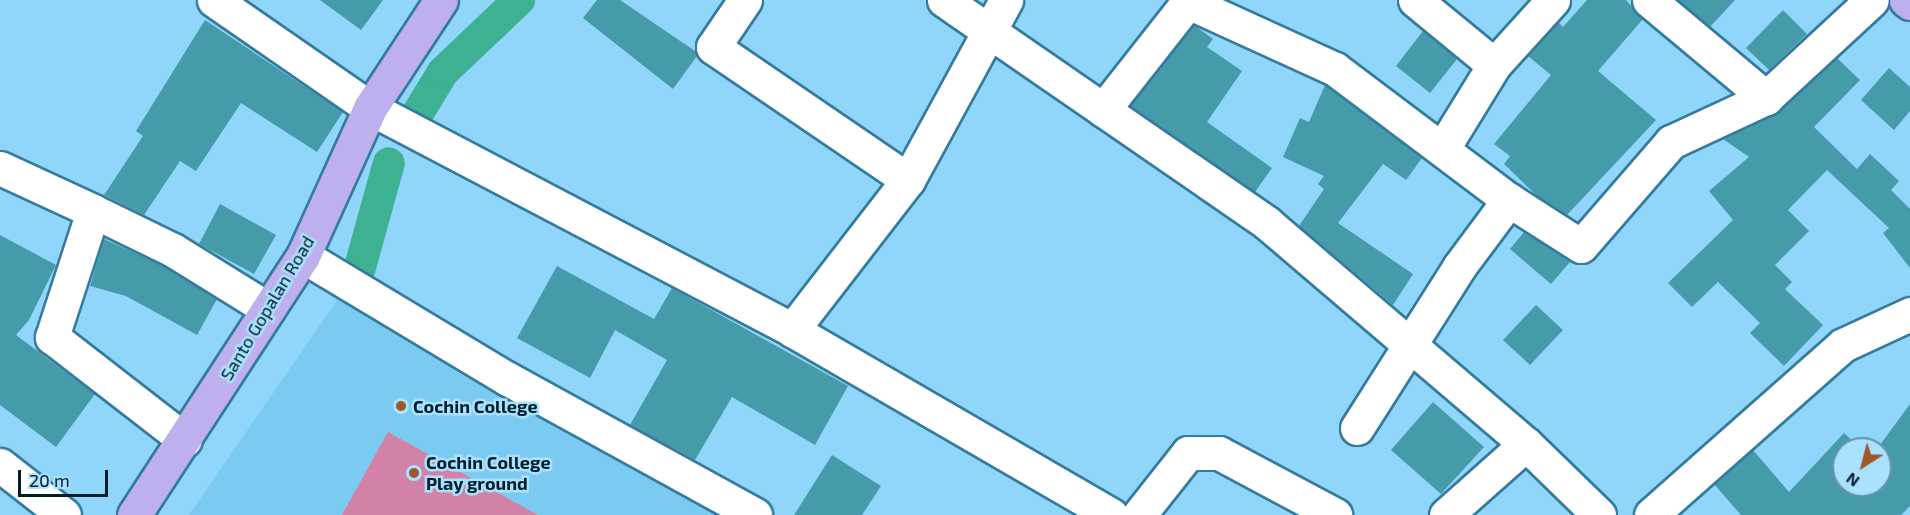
<!DOCTYPE html>
<html>
<head>
<meta charset="utf-8">
<style>
  body { margin:0 }
  #map { position:relative; width:1910px; height:515px; overflow:hidden; background:#8fd6fa; font-family:"Exo 2",sans-serif }
  div>[style] { position:absolute }
  [style*='--x'] { left:calc(var(--x)*1px); top:calc(var(--y)*1px); width:calc(var(--w)*1px); rotate:calc(var(--a)*1deg) }
  .built>* { inset:0; background:#7bcaf2 }
  .green>* { inset:0; background:#d282a6 }
  .canal>* { height:32px; margin:-16px; padding:0 16px; transform-origin:16px; border-radius:16px; background:#3db192 }
  .building>* { inset:0; background:#469bab }
  .roads { filter:drop-shadow(2px 0 #347b9d) drop-shadow(-2px 0 #347b9d) drop-shadow(0 2px #347b9d) drop-shadow(0 -2px #347b9d) }
  .minor>* { height:33px; margin:-16.5px; padding:0 16.5px; transform-origin:16.5px; border-radius:16.5px; background:#fff }
  .major>* { height:33px; margin:-16.5px; padding:0 16.5px; transform-origin:16.5px; border-radius:16.5px; background:#beb0ef }
  .dots>* { width:16px; height:16px; translate:-50% -50%; box-sizing:border-box; border:3px solid #a9e1fe; border-radius:50% }
  span { translate:-50% -50%; white-space:nowrap; text-align:center; line-height:1.15; -webkit-text-stroke:5px #a9e1fe; paint-order:stroke }
  .street-label { font-size:18px; color:#011e2c }
  .poi-label { font-size:18px; color:#011e2c; font-weight:700 }
  .left { translate:0 -50%; text-align:left }
  .north { position:absolute; left:1832px; top:437px; width:60px; height:60px; box-sizing:border-box; background:#a9e1fe; border:2px solid #6693aa; border-radius:50%; rotate:216deg; font-size:16px; font-weight:700; line-height:24px; text-align:center; color:#011e2c }
  .north::after { content:''; display:block; margin:auto; width:21px; height:27px; background:#9c572a; clip-path:polygon(50% 0,100% 100%,50% 72%,0 100%) }
  .scale { position:absolute; left:18px; top:470px; width:90px; height:27px; box-sizing:border-box; border:3px solid #011e2c; border-top:0; padding-left:8px; font-size:18px; line-height:21px; white-space:nowrap; color:#011e2c; -webkit-text-stroke:4px #a9e1fe; paint-order:stroke }
</style>
</head>
<body>
<div id="map">
  <div class="built">
    <i style="clip-path:polygon(340px 296px,734px 515px,189px 515px)"></i>
  </div>
  <div class="green">
    <i style="clip-path:polygon(388px 432px,538px 515px,342px 515px)"></i>
  </div>
  <div class="canal">
    <i style="--x:418;--y:113;--w:48;--a:-58.6"></i>
    <i style="--x:443;--y:72;--w:105;--a:-43.5"></i>
    <i style="--x:357;--y:278;--w:119;--a:-74.5"></i>
  </div>
  <div class="building">
    <i style="clip-path:polygon(320px 0,383px 0,361px 30px)"></i>
    <i style="clip-path:polygon(597px 0,620px 0,695px 51px,697px 56px,673px 89px,583px 18px)"></i>
    <i style="clip-path:polygon(1587px 0,1626px 0,1643px 19px,1598px 71px,1656px 120px,1567px 215px,1536px 195px,1504px 164px,1510px 156px,1494px 144px,1551px 75px,1528px 56px,1558px 22px,1563px 27px)"></i>
    <i style="clip-path:polygon(1678px 0,1735px 0,1710px 27px)"></i>
    <i style="clip-path:polygon(1783px 10px,1807px 34px,1769px 70px,1746px 48px)"></i>
    <i style="clip-path:polygon(205px 20px,343px 112px,317px 152px,241px 103px,196px 171px,180px 161px,144px 215px,104px 195px,143px 136px,136px 131px)"></i>
    <i style="clip-path:polygon(1194px 25px,1213px 39px,1207px 47px,1242px 71px,1207px 122px,1272px 168px,1255px 192px,1130px 106px)"></i>
    <i style="clip-path:polygon(1423px 31px,1457px 59px,1430px 93px,1396px 66px)"></i>
    <i style="clip-path:polygon(1837px 58px,1860px 80px,1814px 127px,1857px 169px,1870px 154px,1899px 181px,1891px 190px,1910px 209px,1910px 268px,1883px 233px,1889px 228px,1827px 170px,1788px 210px,1809px 231px,1775px 265px,1792px 282px,1785px 289px,1823px 325px,1784px 366px,1750px 333px,1760px 323px,1718px 282px,1692px 307px,1668px 283px,1733px 220px,1709px 191px,1749px 157px,1723px 139px,1778px 112px)"></i>
    <i style="clip-path:polygon(1889px 68px,1910px 87px,1910px 111px,1894px 130px,1861px 100px)"></i>
    <i style="clip-path:polygon(1325px 85px,1422px 158px,1406px 180px,1383px 164px,1338px 223px,1413px 274px,1393px 305px,1299px 226px,1324px 189px,1318px 184px,1324px 176px,1283px 157px,1300px 118px,1309px 122px)"></i>
    <i style="clip-path:polygon(220px 204px,276px 235px,254px 274px,199px 244px)"></i>
    <i style="clip-path:polygon(1524px 232px,1570px 262px,1551px 284px,1510px 249px)"></i>
    <i style="clip-path:polygon(0 235px,56px 265px,29px 320px,16px 335px,95px 394px,56px 447px,0 405px)"></i>
    <i style="clip-path:polygon(104px 239px,164px 266px,217px 299px,197px 335px,126px 296px,90px 286px)"></i>
    <i style="clip-path:polygon(557px 266px,654px 319px,672px 288px,848px 386px,815px 445px,732px 397px,695px 460px,630px 425px,667px 360px,615px 330px,590px 378px,517px 338px)"></i>
    <i style="clip-path:polygon(1536px 305px,1563px 330px,1530px 365px,1503px 340px)"></i>
    <i style="clip-path:polygon(1433px 402px,1484px 447px,1441px 494px,1391px 450px)"></i>
    <i style="clip-path:polygon(1910px 404px,1910px 506px,1901px 515px,1741px 515px,1714px 484px,1753px 450px,1789px 492px,1844px 433px,1861px 449px,1844px 449px,1844px 485px,1880px 485px,1877px 449px)"></i>
    <i style="clip-path:polygon(832px 455px,881px 486px,862px 515px,794px 515px)"></i>
  </div>
  <div class="roads">
    <div class="minor">
      <i style="--x:214;--y:0;--w:190;--a:34.7"></i>
      <i style="--x:370;--y:108;--w:477;--a:27.7"></i>
      <i style="--x:792;--y:330;--w:369;--a:30.1"></i>
      <i style="--x:745;--y:0;--w:57;--a:124.2"></i>
      <i style="--x:713;--y:47;--w:236;--a:34.3"></i>
      <i style="--x:944;--y:0;--w:393;--a:34.6"></i>
      <i style="--x:1267;--y:223;--w:340;--a:40.5"></i>
      <i style="--x:1415;--y:0;--w:102;--a:39.4"></i>
      <i style="--x:1649;--y:0;--w:153;--a:39.9"></i>
      <i style="--x:1766;--y:98;--w:144;--a:-42.8"></i>
      <i style="--x:1103;--y:110;--w:137;--a:-51.8"></i>
      <i style="--x:1188;--y:2;--w:162;--a:24.5"></i>
      <i style="--x:1335;--y:69;--w:218;--a:37"></i>
      <i style="--x:1509;--y:200;--w:85;--a:32.6"></i>
      <i style="--x:1581;--y:246;--w:138;--a:-49.1"></i>
      <i style="--x:1671;--y:142;--w:105;--a:-24.9"></i>
      <i style="--x:1443;--y:148;--w:97;--a:-58.4"></i>
      <i style="--x:1494;--y:65;--w:88;--a:-47.8"></i>
      <i style="--x:0;--y:168;--w:102;--a:24.8"></i>
      <i style="--x:93;--y:211;--w:133;--a:108"></i>
      <i style="--x:52;--y:337;--w:168;--a:37.8"></i>
      <i style="--x:93;--y:211;--w:89;--a:26"></i>
      <i style="--x:173;--y:250;--w:112;--a:31.8"></i>
      <i style="--x:303;--y:256;--w:239;--a:31"></i>
      <i style="--x:508;--y:379;--w:282;--a:28.8"></i>
      <i style="--x:792;--y:330;--w:190;--a:-52.3"></i>
      <i style="--x:908;--y:180;--w:205;--a:-61.4"></i>
      <i style="--x:1357;--y:428;--w:191;--a:-57.6"></i>
      <i style="--x:1459;--y:267;--w:84;--a:-53.3"></i>
      <i style="--x:0;--y:465;--w:81;--a:38"></i>
      <i style="--x:1139;--y:515;--w:79;--a:-51.7"></i>
      <i style="--x:1188;--y:453;--w:31;--a:0"></i>
      <i style="--x:1219;--y:453;--w:132;--a:28.1"></i>
      <i style="--x:1446;--y:515;--w:107;--a:-41.6"></i>
      <i style="--x:1526;--y:444;--w:102;--a:44.2"></i>
      <i style="--x:1651;--y:515;--w:256;--a:-41.5"></i>
      <i style="--x:1843;--y:345;--w:74;--a:-24.8"></i>
    </div>
    <div class="major">
      <i style="--x:1906;--y:0;--w:5;--a:37"></i>
      <i style="--x:134;--y:515;--w:309;--a:-56.9"></i>
      <i style="--x:303;--y:256;--w:162;--a:-65.6"></i>
      <i style="--x:370;--y:108;--w:129;--a:-56.7"></i>
    </div>
  </div>
  <div class="dots">
    <i style="left:401px;top:406px;background:#9c572a"></i>
    <i style="left:414px;top:473px;background:#9c572a"></i>
  </div>
  <div class="street-label">
    <span style="left:267px;top:308px;rotate:-59deg">Santo Gopalan Road</span>
  </div>
  <div class="poi-label">
    <span class="left" style="left:413px;top:406px">Cochin College</span>
    <span class="left" style="left:426px;top:473px">Cochin College<br>Play ground</span>
  </div>
  <div class="north">N</div>
  <div class="scale">20 m</div>
</div>
</body>
</html>
